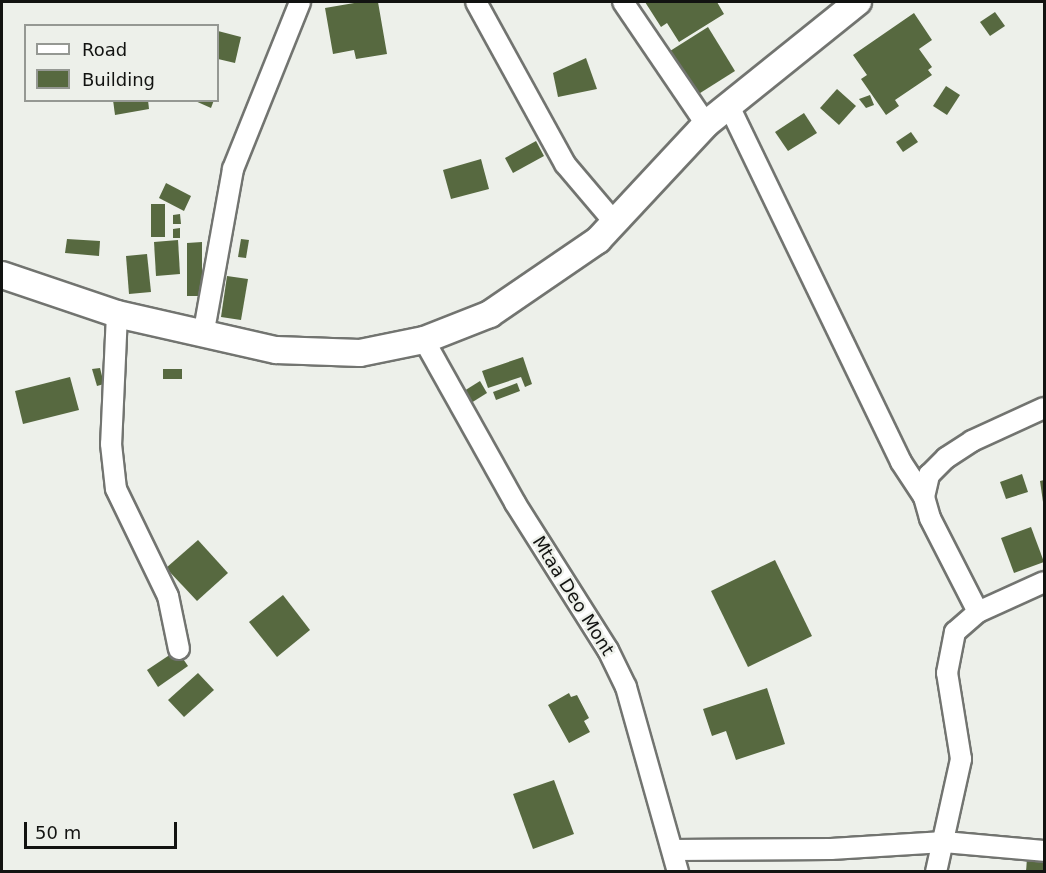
<!DOCTYPE html>
<html>
<head>
<meta charset="utf-8">
<style>
  body { margin:0 }
  #map { position:relative; width:1046px; height:873px; overflow:hidden; background:#edf0ea; font-family:"DejaVu Sans",sans-serif }
  div>[style] { position:absolute }
  [style*='--x'] { left:calc(var(--x)*1px); top:calc(var(--y)*1px); width:calc(var(--w)*1px); rotate:calc(var(--a)*1deg) }
  .building>* { inset:0; background:#576940 }
  .roads { filter:drop-shadow(2px 0 #727470) drop-shadow(-2px 0 #727470) drop-shadow(0 2px #727470) drop-shadow(0 -2px #727470) }
  .minor>* { height:20px; margin:-10px; padding:0 10px; transform-origin:10px; border-radius:10px; background:#fff }
  .tertiary>* { height:26px; margin:-13px; padding:0 13px; transform-origin:13px; border-radius:13px; background:#fff }
  span { translate:-50% -50%; white-space:nowrap; text-align:center; line-height:1.15; -webkit-text-stroke:4.5px #edf0ea; paint-order:stroke }
  .street-label { font-size:18px; color:#121311 }
  .frame { position:absolute; inset:0; border:3px solid #121311; pointer-events:none }
  .legend { position:absolute; left:24px; top:24px; width:195px; height:78px; box-sizing:border-box; background:#edf0ea; border:2px solid #959893; margin:0; padding:8px 10px; list-style:none; font-size:18px; color:#121311 }
  .legend li { display:flex; align-items:center; gap:12px; height:30px }
  .legend b { width:30px; border:2px solid #959893 }
  .scale { position:absolute; left:24px; top:822px; width:153px; height:27px; box-sizing:border-box; border:3px solid #121311; border-top:0; padding-left:8px; font-size:18px; line-height:21px; white-space:nowrap; color:#121311; -webkit-text-stroke:4px #edf0ea; paint-order:stroke }
</style>
</head>
<body>
<div id="map">
  <div class="building">
    <i style="clip-path:polygon(360px 2px,378px 2px,387px 54px,356px 59px,354px 50px,333px 54px,325px 8px)"></i>
    <i style="clip-path:polygon(645px 2px,717px 2px,724px 14px,679px 42px,667px 23px,661px 27px)"></i>
    <i style="clip-path:polygon(995px 12px,1005px 26px,990px 36px,980px 22px)"></i>
    <i style="clip-path:polygon(914px 13px,932px 40px,919px 49px,932px 67px,928px 70px,932px 75px,895px 100px,899px 106px,886px 115px,861px 79px,867px 75px,853px 55px)"></i>
    <i style="clip-path:polygon(708px 27px,735px 71px,697px 95px,670px 51px)"></i>
    <i style="clip-path:polygon(218px 31px,241px 37px,235px 63px,218px 59px)"></i>
    <i style="clip-path:polygon(586px 58px,597px 89px,558px 97px,553px 73px)"></i>
    <i style="clip-path:polygon(946px 86px,960px 95px,947px 115px,933px 106px)"></i>
    <i style="clip-path:polygon(837px 89px,856px 106px,839px 125px,820px 108px)"></i>
    <i style="clip-path:polygon(870px 95px,874px 105px,866px 108px,859px 99px)"></i>
    <i style="clip-path:polygon(113px 100px,148px 100px,149px 109px,115px 115px)"></i>
    <i style="clip-path:polygon(193px 100px,214px 100px,211px 108px)"></i>
    <i style="clip-path:polygon(804px 113px,817px 133px,788px 151px,775px 132px)"></i>
    <i style="clip-path:polygon(911px 132px,918px 142px,903px 152px,896px 142px)"></i>
    <i style="clip-path:polygon(536px 141px,544px 156px,513px 173px,505px 158px)"></i>
    <i style="clip-path:polygon(481px 159px,489px 189px,451px 199px,443px 170px)"></i>
    <i style="clip-path:polygon(166px 183px,191px 196px,184px 211px,159px 198px)"></i>
    <i style="clip-path:polygon(151px 204px,165px 204px,165px 237px,151px 237px)"></i>
    <i style="clip-path:polygon(180px 214px,181px 224px,173px 224px,173px 215px)"></i>
    <i style="clip-path:polygon(180px 228px,180px 238px,173px 238px,173px 229px)"></i>
    <i style="clip-path:polygon(67px 239px,100px 241px,99px 256px,65px 253px)"></i>
    <i style="clip-path:polygon(241px 239px,249px 240px,246px 258px,238px 257px)"></i>
    <i style="clip-path:polygon(178px 240px,180px 274px,156px 276px,154px 242px)"></i>
    <i style="clip-path:polygon(202px 242px,202px 296px,187px 296px,187px 243px)"></i>
    <i style="clip-path:polygon(147px 254px,151px 292px,129px 294px,126px 256px)"></i>
    <i style="clip-path:polygon(227px 276px,248px 279px,241px 320px,221px 317px)"></i>
    <i style="clip-path:polygon(523px 357px,532px 384px,525px 387px,521px 377px,488px 388px,482px 371px)"></i>
    <i style="clip-path:polygon(100px 368px,104px 384px,97px 386px,92px 369px)"></i>
    <i style="clip-path:polygon(163px 369px,182px 369px,182px 379px,163px 379px)"></i>
    <i style="clip-path:polygon(70px 377px,79px 410px,23px 424px,15px 391px)"></i>
    <i style="clip-path:polygon(480px 381px,487px 393px,471px 403px,464px 391px)"></i>
    <i style="clip-path:polygon(517px 383px,520px 391px,496px 400px,493px 392px)"></i>
    <i style="clip-path:polygon(1022px 474px,1028px 492px,1006px 499px,1000px 482px)"></i>
    <i style="clip-path:polygon(1044px 480px,1044px 501px,1043px 502px,1040px 481px)"></i>
    <i style="clip-path:polygon(1031px 527px,1044px 562px,1014px 573px,1001px 538px)"></i>
    <i style="clip-path:polygon(198px 540px,228px 573px,197px 601px,166px 568px)"></i>
    <i style="clip-path:polygon(775px 560px,812px 636px,748px 667px,711px 591px)"></i>
    <i style="clip-path:polygon(283px 595px,310px 630px,277px 657px,249px 622px)"></i>
    <i style="clip-path:polygon(177px 650px,188px 666px,158px 687px,147px 670px)"></i>
    <i style="clip-path:polygon(198px 673px,214px 690px,184px 717px,168px 700px)"></i>
    <i style="clip-path:polygon(767px 688px,785px 744px,736px 760px,726px 731px,712px 736px,703px 709px)"></i>
    <i style="clip-path:polygon(569px 693px,571px 697px,577px 695px,589px 718px,584px 721px,590px 732px,569px 743px,548px 705px)"></i>
    <i style="clip-path:polygon(554px 780px,574px 834px,533px 849px,513px 794px)"></i>
    <i style="clip-path:polygon(1027px 858px,1044px 860px,1044px 872px,1026px 872px)"></i>
  </div>
  <div class="roads">
    <div class="minor">
      <i style="--x:476;--y:2;--w:185;--a:61.2"></i>
      <i style="--x:565;--y:164;--w:77;--a:49.7"></i>
      <i style="--x:623;--y:2;--w:148;--a:55.8"></i>
      <i style="--x:729;--y:106;--w:395;--a:64.2"></i>
      <i style="--x:901;--y:462;--w:42;--a:56.7"></i>
      <i style="--x:117;--y:314;--w:130;--a:92.6"></i>
      <i style="--x:111;--y:444;--w:45;--a:83.7"></i>
      <i style="--x:116;--y:489;--w:119;--a:64.1"></i>
      <i style="--x:168;--y:596;--w:54;--a:78.3"></i>
      <i style="--x:203;--y:336;--w:170;--a:-79.8"></i>
      <i style="--x:233;--y:169;--w:180;--a:-68.1"></i>
      <i style="--x:424;--y:340;--w:187;--a:60.8"></i>
      <i style="--x:515;--y:503;--w:174;--a:57.7"></i>
      <i style="--x:608;--y:650;--w:41;--a:64.1"></i>
      <i style="--x:626;--y:687;--w:192;--a:74.3"></i>
      <i style="--x:978;--y:612;--w:106;--a:-117.1"></i>
      <i style="--x:930;--y:518;--w:22;--a:-106"></i>
      <i style="--x:924;--y:497;--w:23;--a:-77"></i>
      <i style="--x:929;--y:475;--w:24;--a:-45"></i>
      <i style="--x:946;--y:458;--w:31;--a:-33"></i>
      <i style="--x:972;--y:441;--w:79;--a:-24.6"></i>
      <i style="--x:673;--y:850;--w:158;--a:-0.4"></i>
      <i style="--x:831;--y:849;--w:113;--a:-3.5"></i>
      <i style="--x:944;--y:842;--w:100;--a:5.1"></i>
      <i style="--x:936;--y:872;--w:116;--a:-77.5"></i>
      <i style="--x:961;--y:759;--w:87;--a:-99.2"></i>
      <i style="--x:947;--y:673;--w:42;--a:-79"></i>
      <i style="--x:955;--y:632;--w:30;--a:-41"></i>
      <i style="--x:978;--y:612;--w:72;--a:-24.4"></i>
    </div>
    <div class="tertiary">
      <i style="--x:2;--y:275;--w:121;--a:18.7"></i>
      <i style="--x:117;--y:314;--w:163;--a:12.8"></i>
      <i style="--x:276;--y:350;--w:84;--a:2"></i>
      <i style="--x:360;--y:353;--w:65;--a:-11.5"></i>
      <i style="--x:424;--y:340;--w:71;--a:-21.5"></i>
      <i style="--x:490;--y:314;--w:131;--a:-34.4"></i>
      <i style="--x:598;--y:240;--w:158;--a:-47"></i>
      <i style="--x:706;--y:124;--w:195;--a:-38.8"></i>
    </div>
  </div>
  <div class="street-label">
    <span style="left:573px;top:596px;rotate:58deg">Mtaa Deo Mont</span>
  </div>
  <div class="frame"></div>
  <ul class="legend">
  <li><b style="height:8px;background:#fff"></b>Road</li>
  <li><b style="height:16px;background:#576940"></b>Building</li>
  </ul>
  <div class="scale">50 m</div>
</div>
</body>
</html>
